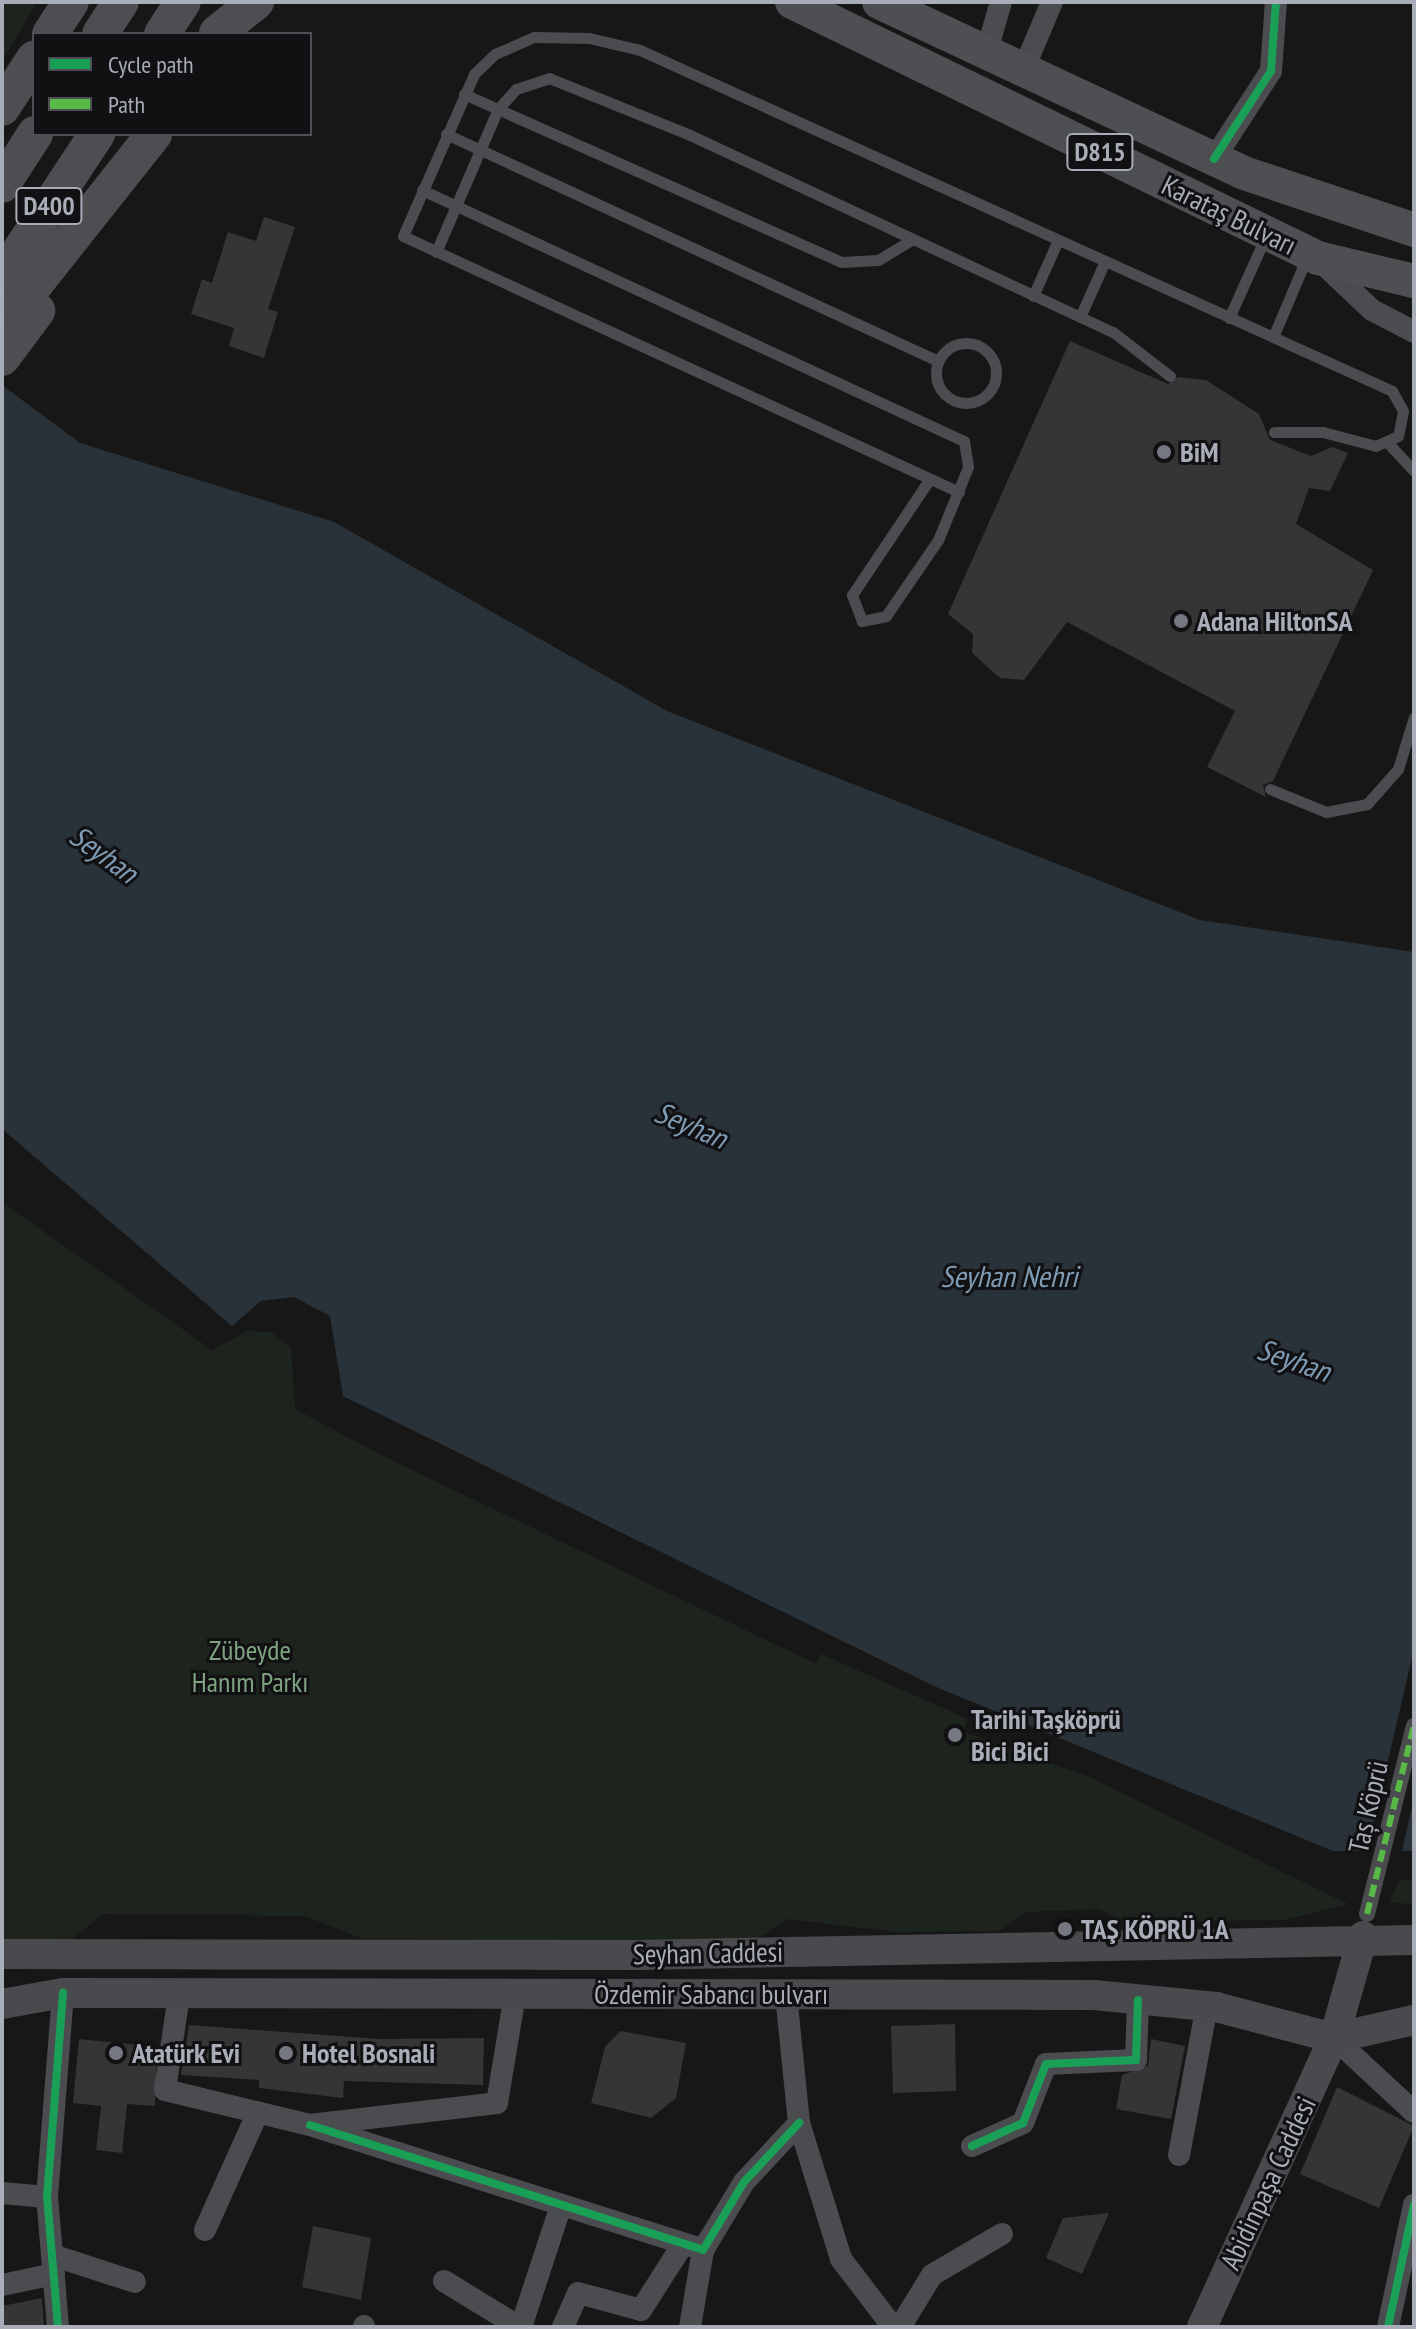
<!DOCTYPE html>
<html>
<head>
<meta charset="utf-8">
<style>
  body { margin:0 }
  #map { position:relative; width:1416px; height:2329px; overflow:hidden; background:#171717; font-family:"PT Sans Narrow",sans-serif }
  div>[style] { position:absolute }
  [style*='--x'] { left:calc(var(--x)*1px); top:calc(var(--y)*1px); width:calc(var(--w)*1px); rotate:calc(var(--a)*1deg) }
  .green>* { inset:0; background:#1d241e }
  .water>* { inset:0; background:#2a3239 }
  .pier>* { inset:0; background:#171717 }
  .building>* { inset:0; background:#353536 }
  .service>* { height:11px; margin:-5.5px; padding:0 5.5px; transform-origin:5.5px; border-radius:5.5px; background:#4b4c50 }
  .service>.ring { margin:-5.5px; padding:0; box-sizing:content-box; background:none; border:11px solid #4b4c50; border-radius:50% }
  .pedestrian>* { height:16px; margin:-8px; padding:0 8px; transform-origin:8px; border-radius:8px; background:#4b4c50 }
  .minor>* { height:22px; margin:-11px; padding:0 11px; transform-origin:11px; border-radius:11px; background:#4b4c50 }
  .secondary>* { height:30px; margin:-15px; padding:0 15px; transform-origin:15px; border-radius:15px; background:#4a4a4e }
  .primary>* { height:34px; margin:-17px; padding:0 17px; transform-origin:17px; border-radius:17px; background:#4d4f52 }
  .trunk>* { height:36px; margin:-18px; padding:0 18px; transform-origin:18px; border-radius:18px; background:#4e4e52 }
  .quiet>* { height:6px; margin-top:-3px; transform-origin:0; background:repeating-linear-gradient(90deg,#58b947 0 12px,transparent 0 18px) }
  .cycleway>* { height:8px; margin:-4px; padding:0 4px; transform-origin:4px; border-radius:4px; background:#1a9f57 }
  .dots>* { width:22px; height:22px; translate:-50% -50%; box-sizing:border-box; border:4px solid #111113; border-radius:50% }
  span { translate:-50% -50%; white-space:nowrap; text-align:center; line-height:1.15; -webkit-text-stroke:6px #111113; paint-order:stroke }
  .shield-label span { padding:2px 6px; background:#111113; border:2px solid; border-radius:6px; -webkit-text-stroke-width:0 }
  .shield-label { font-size:26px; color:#a8adb8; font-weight:700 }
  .street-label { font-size:28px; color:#a8adb8 }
  .poi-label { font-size:28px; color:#a8adb8; font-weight:700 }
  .left { translate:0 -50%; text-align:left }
  .park-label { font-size:28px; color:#7fa381 }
  .water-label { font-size:30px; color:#7f9bb3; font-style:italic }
  .frame { position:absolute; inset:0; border:4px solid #a8adb8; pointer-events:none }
  .legend { position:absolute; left:32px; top:32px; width:280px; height:104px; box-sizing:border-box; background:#111113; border:2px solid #4d4f55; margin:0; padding:10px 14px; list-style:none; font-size:24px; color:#a8adb8 }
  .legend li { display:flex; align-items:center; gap:16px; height:40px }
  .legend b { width:40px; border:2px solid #4d4f55 }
</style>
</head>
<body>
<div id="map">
  <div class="green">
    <i style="clip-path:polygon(2px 2px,37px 2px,2px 62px)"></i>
    <i style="clip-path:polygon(2px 1202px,212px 1350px,247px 1331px,270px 1332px,291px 1347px,295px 1409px,385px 1457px,816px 1664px,821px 1654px,968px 1719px,964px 1732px,1089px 1777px,1348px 1904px,1285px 1920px,1121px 1922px,1100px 1909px,1026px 1912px,999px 1931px,897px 1932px,787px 1919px,751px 1943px,361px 1938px,305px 1916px,103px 1914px,67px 1943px,2px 1940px)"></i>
    <i style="clip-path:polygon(1400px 1880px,1414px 1881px,1414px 1904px,1389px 1903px)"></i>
  </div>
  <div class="water">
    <i style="clip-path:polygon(2px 385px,80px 443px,334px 522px,667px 711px,1200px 920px,1414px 952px,1414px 1851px,1333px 1851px,934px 1686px,343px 1396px,330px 1316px,294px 1297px,261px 1301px,232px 1326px,2px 1129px)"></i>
  </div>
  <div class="pier">
    <i style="clip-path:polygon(1414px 1649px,1414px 1798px,1401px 1855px,1366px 1855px)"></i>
  </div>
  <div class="building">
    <i style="clip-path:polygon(264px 217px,295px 227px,268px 309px,278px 312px,264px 358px,229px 346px,234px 328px,191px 314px,202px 279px,212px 283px,228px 232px,256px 241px)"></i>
    <i style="clip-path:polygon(1070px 341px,1168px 384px,1178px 377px,1206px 380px,1259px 414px,1270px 440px,1311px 456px,1332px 447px,1348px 453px,1330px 491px,1309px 488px,1296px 524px,1373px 570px,1273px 781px,1263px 785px,1266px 797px,1207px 767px,1235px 711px,1067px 622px,1024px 680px,1000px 678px,972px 653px,973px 634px,948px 614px)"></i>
    <i style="clip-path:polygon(955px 2024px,956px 2091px,893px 2093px,891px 2026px)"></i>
    <i style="clip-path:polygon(189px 2025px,379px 2039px,484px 2038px,483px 2085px,344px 2081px,343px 2098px,259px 2088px,259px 2080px,181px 2075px)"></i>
    <i style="clip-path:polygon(620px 2031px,686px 2043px,676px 2098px,651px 2118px,591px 2103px,605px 2047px)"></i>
    <i style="clip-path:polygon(79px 2039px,157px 2047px,155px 2106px,127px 2104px,122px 2153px,96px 2150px,101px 2106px,73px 2103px)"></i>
    <i style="clip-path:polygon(1151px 2039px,1185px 2046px,1171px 2119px,1116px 2109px,1122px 2075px,1148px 2066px)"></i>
    <i style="clip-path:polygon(1337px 2087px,1414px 2126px,1379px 2208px,1300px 2174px)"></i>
    <i style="clip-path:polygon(1109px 2213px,1082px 2274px,1046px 2258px,1063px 2218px)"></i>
    <i style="clip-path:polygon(313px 2226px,371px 2238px,361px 2300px,302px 2287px)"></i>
    <i style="clip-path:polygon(42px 2298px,44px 2327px,2px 2327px,2px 2306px)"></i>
  </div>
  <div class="service">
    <i style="--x:464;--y:94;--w:413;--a:24"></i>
    <i style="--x:841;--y:262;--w:37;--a:-3"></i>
    <i style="--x:878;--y:260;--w:41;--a:-31"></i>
    <i style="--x:446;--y:134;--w:542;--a:24.77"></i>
    <i style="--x:422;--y:190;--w:597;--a:24.85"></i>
    <i style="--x:964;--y:441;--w:26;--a:81"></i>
    <i style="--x:968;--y:467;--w:79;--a:112.3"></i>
    <i style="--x:938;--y:540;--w:92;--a:124.4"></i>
    <i style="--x:886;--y:616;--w:25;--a:168"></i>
    <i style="--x:862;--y:621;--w:28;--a:-111"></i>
    <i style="--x:852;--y:595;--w:138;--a:-56.2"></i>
    <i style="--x:436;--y:252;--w:156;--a:-66.6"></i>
    <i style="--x:498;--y:109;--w:27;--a:-48"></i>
    <i style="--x:516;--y:89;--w:35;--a:-18"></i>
    <i style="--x:549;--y:78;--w:152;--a:22"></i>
    <i style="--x:690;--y:135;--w:467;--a:25"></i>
    <i style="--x:1113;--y:332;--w:72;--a:37.7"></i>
    <i style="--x:1033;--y:296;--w:61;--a:-65.9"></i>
    <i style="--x:1080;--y:317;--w:61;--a:-65.9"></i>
    <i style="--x:1229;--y:318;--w:88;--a:-65.8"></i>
    <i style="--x:1273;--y:337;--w:87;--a:-67"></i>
    <i class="ring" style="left:936px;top:343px;width:49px;height:49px"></i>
    <i style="--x:1387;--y:442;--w:40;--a:47"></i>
    <i style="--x:959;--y:492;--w:612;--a:-155.28"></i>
    <i style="--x:403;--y:236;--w:177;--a:-66.3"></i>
    <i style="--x:474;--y:74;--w:29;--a:-44"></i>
    <i style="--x:495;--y:54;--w:43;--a:-23.6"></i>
    <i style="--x:534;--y:37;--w:55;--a:1"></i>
    <i style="--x:589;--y:38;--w:52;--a:13.2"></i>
    <i style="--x:640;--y:50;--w:826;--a:24.39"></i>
    <i style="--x:1392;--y:391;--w:23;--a:61"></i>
    <i style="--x:1403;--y:411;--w:25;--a:101"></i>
    <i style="--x:1398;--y:436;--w:24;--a:156"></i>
    <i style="--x:1376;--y:446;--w:55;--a:-165.2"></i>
    <i style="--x:1323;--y:432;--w:49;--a:180"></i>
    <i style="--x:1270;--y:789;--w:61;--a:22.3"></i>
    <i style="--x:1326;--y:812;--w:42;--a:-11"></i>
    <i style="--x:1367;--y:804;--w:47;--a:-48.5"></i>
    <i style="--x:1398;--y:769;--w:54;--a:-72.9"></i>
  </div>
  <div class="pedestrian">
    <i style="--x:1367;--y:1914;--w:194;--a:-76"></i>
  </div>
  <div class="minor">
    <i style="--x:985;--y:57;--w:57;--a:-73.8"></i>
    <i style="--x:1022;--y:73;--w:77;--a:-67.1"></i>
    <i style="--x:1214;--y:159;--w:105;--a:-57.1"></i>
    <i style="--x:1271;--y:71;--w:69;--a:-85.9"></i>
    <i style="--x:1321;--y:262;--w:70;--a:43.3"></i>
    <i style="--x:1372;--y:310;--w:47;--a:27.6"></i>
    <i style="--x:179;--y:1995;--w:96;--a:98.4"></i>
    <i style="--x:165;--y:2090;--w:149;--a:13.6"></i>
    <i style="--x:310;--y:2125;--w:188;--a:-6.7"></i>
    <i style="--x:497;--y:2103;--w:110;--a:-80.6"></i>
    <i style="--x:786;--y:1995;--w:129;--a:84.2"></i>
    <i style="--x:799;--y:2123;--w:142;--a:72.8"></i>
    <i style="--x:841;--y:2259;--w:86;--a:52.6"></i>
    <i style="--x:1334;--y:2038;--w:109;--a:42.8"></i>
    <i style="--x:310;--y:2125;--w:412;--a:17.6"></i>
    <i style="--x:703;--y:2250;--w:79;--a:-58.9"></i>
    <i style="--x:744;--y:2182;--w:81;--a:-47"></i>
    <i style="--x:972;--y:2146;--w:56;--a:-24.3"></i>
    <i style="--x:1023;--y:2123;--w:63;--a:-68.7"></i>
    <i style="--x:1046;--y:2064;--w:90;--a:-2.5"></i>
    <i style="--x:1136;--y:2060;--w:60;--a:-88.1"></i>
    <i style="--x:1179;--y:2155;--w:152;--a:-79.4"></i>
    <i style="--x:2;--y:2193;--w:45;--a:5.1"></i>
    <i style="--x:205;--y:2230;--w:129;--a:-65.8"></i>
    <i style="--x:52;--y:2255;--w:87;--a:18"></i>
    <i style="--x:444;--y:2281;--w:88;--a:31.5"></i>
    <i style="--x:2;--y:2285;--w:53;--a:-11.9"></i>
    <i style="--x:58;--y:2327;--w:130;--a:-94.8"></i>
    <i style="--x:47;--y:2197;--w:205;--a:-85.5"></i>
    <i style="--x:364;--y:2327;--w:1;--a:-90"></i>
    <i style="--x:521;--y:2327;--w:128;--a:-71.8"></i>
    <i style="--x:563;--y:2327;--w:37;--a:-66"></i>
    <i style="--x:578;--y:2293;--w:65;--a:15.1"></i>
    <i style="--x:641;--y:2310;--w:78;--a:-57.5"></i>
    <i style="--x:690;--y:2327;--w:78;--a:-80.4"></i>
    <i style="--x:900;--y:2327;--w:61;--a:-58.4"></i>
    <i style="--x:932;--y:2275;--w:81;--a:-30.4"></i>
    <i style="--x:1388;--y:2327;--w:125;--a:-78"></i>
  </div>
  <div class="secondary">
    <i style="--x:2;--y:1954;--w:636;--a:0.09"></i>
    <i style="--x:638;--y:1955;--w:776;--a:-1.11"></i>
    <i style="--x:2;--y:2004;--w:62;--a:-10.2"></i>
    <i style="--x:63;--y:1993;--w:1031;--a:0.11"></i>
    <i style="--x:1094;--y:1995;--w:123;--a:5.6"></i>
    <i style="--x:1216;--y:2007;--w:122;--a:14.7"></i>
    <i style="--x:1334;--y:2038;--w:82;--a:-12.7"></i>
    <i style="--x:1202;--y:2327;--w:318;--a:-65.5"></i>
    <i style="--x:1334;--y:2038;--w:106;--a:-74.1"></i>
  </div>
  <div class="primary">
    <i style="--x:792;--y:2;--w:585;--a:25.95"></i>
    <i style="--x:1318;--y:258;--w:99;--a:13.5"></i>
    <i style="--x:879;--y:2;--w:403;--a:25.1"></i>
    <i style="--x:1244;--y:173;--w:179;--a:18.5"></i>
  </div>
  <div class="trunk">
    <i style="--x:217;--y:33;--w:50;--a:-38.5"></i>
    <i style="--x:50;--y:34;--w:38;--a:-57"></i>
    <i style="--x:100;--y:34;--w:38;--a:-57"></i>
    <i style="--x:162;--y:34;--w:38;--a:-57"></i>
    <i style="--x:2;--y:108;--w:59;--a:-56.9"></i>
    <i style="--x:2;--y:185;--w:61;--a:-57.1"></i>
    <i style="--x:2;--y:278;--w:173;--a:-56.6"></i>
    <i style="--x:2;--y:326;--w:245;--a:-51.6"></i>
    <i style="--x:2;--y:358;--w:59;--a:-53.3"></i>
  </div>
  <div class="quiet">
    <i style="--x:1367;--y:1914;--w:194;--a:-76"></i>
  </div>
  <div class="cycleway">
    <i style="--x:1214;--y:159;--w:105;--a:-57.1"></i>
    <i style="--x:1271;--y:71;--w:69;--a:-85.9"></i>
    <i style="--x:310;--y:2125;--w:412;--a:17.6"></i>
    <i style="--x:703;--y:2250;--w:79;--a:-58.9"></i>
    <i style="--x:744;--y:2182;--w:81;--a:-47"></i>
    <i style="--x:972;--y:2146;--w:56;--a:-24.3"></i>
    <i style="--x:1023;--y:2123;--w:63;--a:-68.7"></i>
    <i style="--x:1046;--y:2064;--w:90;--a:-2.5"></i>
    <i style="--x:1136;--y:2060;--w:60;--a:-88.1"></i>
    <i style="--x:58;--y:2327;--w:130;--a:-94.8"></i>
    <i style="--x:47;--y:2197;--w:205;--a:-85.5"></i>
    <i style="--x:1388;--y:2327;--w:125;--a:-78"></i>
  </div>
  <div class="dots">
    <i style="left:1164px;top:452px;background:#757880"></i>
    <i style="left:1181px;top:621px;background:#757880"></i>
    <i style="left:955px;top:1735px;background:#757880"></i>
    <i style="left:1065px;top:1929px;background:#757880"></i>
    <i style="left:116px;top:2053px;background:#757880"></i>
    <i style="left:286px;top:2053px;background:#757880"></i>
  </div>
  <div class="shield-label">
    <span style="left:1100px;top:152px">D815</span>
    <span style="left:49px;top:206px">D400</span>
  </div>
  <div class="street-label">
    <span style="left:1229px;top:215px;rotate:26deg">Karataş Bulvarı</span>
    <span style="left:1368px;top:1807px;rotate:-77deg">Taș Köprü</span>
    <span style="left:708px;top:1953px;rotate:-1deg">Seyhan Caddesi</span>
    <span style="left:711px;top:1994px">Özdemir Sabancı bulvarı</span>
    <span style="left:1268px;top:2183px;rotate:-65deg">Abidinpaşa Caddesi</span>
  </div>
  <div class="poi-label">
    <span class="left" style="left:1180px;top:452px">BiM</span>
    <span class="left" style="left:1197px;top:621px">Adana HiltonSA</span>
    <span class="left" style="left:971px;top:1735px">Tarihi Taşköprü<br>Bici Bici</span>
    <span class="left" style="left:1081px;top:1929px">TAŞ KÖPRÜ 1A</span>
    <span class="left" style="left:132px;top:2053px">Atatürk Evi</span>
    <span class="left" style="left:302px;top:2053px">Hotel Bosnali</span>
  </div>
  <div class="park-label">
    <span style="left:250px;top:1666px">Zübeyde<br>Hanım Parkı</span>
  </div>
  <div class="water-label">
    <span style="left:104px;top:854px;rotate:36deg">Seyhan</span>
    <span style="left:691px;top:1125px;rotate:23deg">Seyhan</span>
    <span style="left:1009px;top:1276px">Seyhan Nehri</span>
    <span style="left:1294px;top:1360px;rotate:19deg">Seyhan</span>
  </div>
  <div class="frame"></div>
  <ul class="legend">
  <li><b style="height:10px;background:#1a9f57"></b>Cycle path</li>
  <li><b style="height:10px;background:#58b947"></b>Path</li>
  </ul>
</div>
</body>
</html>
